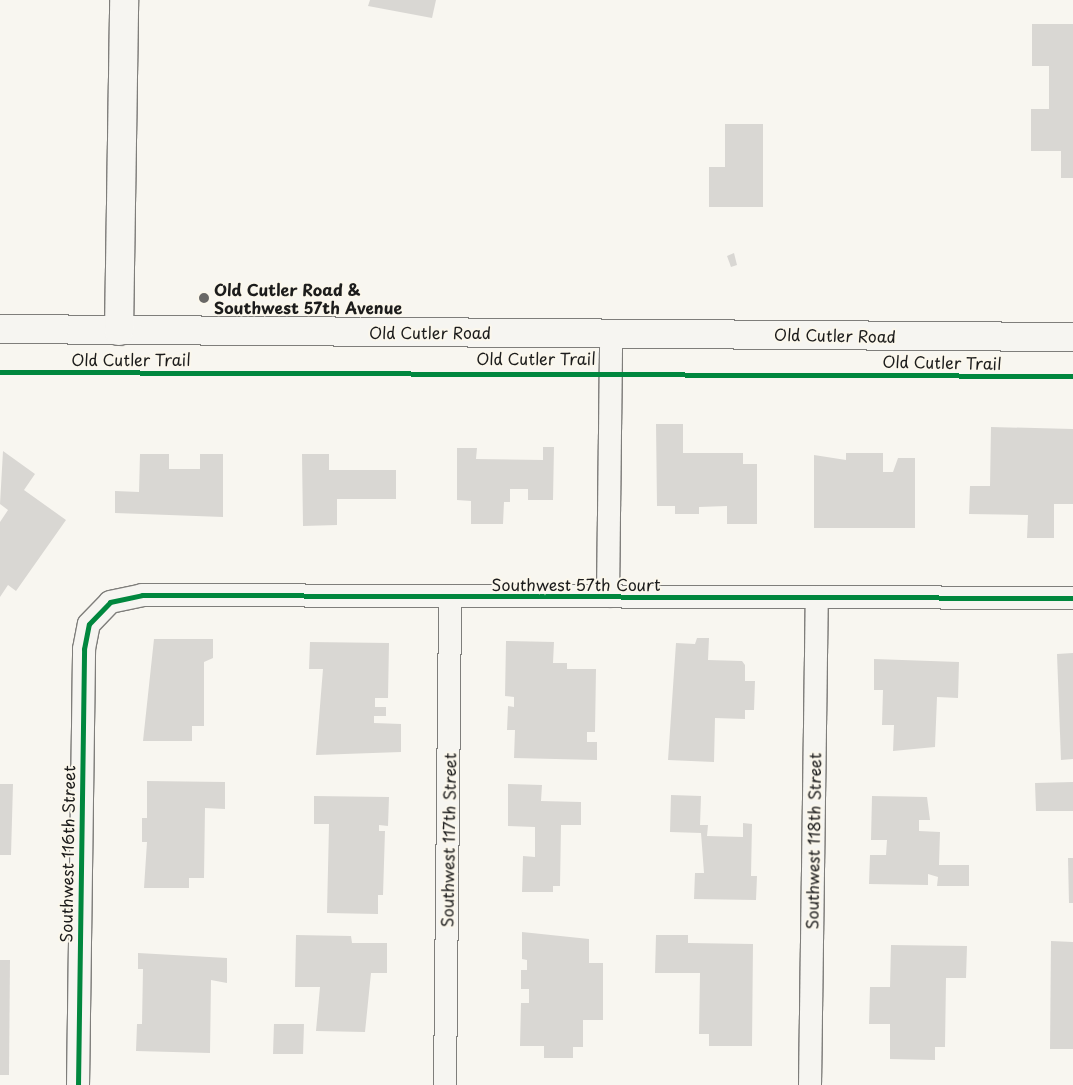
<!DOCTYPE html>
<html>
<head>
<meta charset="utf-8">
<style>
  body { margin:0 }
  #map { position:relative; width:1073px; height:1085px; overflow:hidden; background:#f8f6f0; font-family:"Playpen Sans",sans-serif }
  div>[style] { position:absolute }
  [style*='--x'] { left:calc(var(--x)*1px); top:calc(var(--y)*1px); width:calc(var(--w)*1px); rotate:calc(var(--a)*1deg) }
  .building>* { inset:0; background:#d9d7d3 }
  .roads { filter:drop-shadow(1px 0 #7f7e7b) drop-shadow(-1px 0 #7f7e7b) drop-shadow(0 1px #7f7e7b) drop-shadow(0 -1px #7f7e7b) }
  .minor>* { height:22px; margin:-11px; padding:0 11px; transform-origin:11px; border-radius:11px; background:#f6f5f1 }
  .major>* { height:28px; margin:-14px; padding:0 14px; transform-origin:14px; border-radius:14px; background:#f6f5f1 }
  .cycleway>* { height:5px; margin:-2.5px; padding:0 2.5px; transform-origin:2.5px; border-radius:2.5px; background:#00873e }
  .dots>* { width:14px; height:14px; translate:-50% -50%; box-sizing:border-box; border:2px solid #fbf7ec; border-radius:50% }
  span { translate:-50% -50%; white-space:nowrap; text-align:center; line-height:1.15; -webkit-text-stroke:4px #fbf7ec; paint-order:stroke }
  .poi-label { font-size:16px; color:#1c1c1c; font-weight:700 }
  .left { translate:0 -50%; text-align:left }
  .street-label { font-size:16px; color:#1c1c1c }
</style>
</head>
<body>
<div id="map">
  <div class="building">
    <i style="clip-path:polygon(370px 0,436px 0,432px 18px,368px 6px)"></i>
    <i style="clip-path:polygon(1032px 24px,1073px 24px,1073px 178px,1061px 178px,1061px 151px,1031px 151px,1031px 109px,1049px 109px,1049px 66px,1032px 66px)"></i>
    <i style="clip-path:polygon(725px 124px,763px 124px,763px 207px,709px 207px,709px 167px,725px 167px)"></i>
    <i style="clip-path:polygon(734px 253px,737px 265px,731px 267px,727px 256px)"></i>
    <i style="clip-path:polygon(656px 424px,683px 424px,683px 453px,743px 453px,743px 464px,757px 464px,757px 524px,727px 524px,727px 506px,699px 507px,699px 514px,675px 514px,675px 506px,657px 506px)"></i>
    <i style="clip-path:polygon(991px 427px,1073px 429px,1073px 504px,1054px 504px,1054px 538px,1027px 538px,1028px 515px,969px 514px,970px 486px,990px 486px)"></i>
    <i style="clip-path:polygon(543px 447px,554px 447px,553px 500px,528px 500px,528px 489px,510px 489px,510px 502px,504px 502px,503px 524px,471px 524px,471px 501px,457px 500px,457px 448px,477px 448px,476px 459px,543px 460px)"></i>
    <i style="clip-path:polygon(3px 451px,35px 474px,24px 490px,66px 520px,16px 591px,8px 585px,0 597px,0 522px,8px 510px,0 504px)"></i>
    <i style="clip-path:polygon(846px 453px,883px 453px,883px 472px,893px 472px,898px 458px,915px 458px,915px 528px,814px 528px,814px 455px,846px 460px)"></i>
    <i style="clip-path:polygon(140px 454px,169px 454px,169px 469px,200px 469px,200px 454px,223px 454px,223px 517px,115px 513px,115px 491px,139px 492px)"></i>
    <i style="clip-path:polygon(302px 454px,329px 454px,329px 470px,396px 470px,396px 499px,337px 499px,337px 525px,303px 526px)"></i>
    <i style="clip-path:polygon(697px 638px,709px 638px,708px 660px,742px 661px,745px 665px,745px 681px,755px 681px,754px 710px,745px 710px,745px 719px,715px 718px,714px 762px,668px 760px,676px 643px,695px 644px)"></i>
    <i style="clip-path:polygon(154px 639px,213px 639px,213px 658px,204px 662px,204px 726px,192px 726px,192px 741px,143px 741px)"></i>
    <i style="clip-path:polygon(506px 641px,554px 642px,553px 663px,567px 663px,567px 669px,596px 669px,595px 732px,587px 732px,587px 742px,597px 742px,597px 760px,514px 758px,515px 730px,507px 730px,508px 706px,514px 707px,514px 697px,505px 696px)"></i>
    <i style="clip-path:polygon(310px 642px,389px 643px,388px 698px,375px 698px,375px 707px,386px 707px,386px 716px,374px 716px,374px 723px,401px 724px,401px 752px,316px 755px,323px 669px,309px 669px)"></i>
    <i style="clip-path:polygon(1073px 653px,1073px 759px,1061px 760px,1057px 654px)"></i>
    <i style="clip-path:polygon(874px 659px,959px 662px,958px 698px,937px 697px,935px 747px,893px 751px,894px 725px,882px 725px,883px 690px,874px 690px)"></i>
    <i style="clip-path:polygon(147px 781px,225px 782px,225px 809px,205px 808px,204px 878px,189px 878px,189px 888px,144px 888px,147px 842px,142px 842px,142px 818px,147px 818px)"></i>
    <i style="clip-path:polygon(1073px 782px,1073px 811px,1036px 811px,1035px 783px)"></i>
    <i style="clip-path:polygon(0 784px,13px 784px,11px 855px,0 855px)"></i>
    <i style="clip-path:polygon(508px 784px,542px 785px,541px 801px,581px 802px,581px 825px,561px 825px,560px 886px,553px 886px,553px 892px,522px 892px,523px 856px,535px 857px,535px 827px,508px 826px)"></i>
    <i style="clip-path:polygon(671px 795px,701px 796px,700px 825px,708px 825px,707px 836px,743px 837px,743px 823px,752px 824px,751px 876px,757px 876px,756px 900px,694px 899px,695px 873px,704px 873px,701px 833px,670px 832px)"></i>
    <i style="clip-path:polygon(314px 796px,389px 797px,388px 826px,379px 825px,379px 831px,385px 831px,383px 895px,378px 895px,378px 914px,327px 913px,329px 824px,314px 824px)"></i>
    <i style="clip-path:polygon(872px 796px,927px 797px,930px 820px,919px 820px,919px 831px,940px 832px,939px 865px,969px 865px,969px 886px,937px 886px,938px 877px,928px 874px,928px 885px,869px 884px,870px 855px,886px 855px,887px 840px,871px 840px)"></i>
    <i style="clip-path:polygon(1068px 858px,1073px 858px,1073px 903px,1069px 903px)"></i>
    <i style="clip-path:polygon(522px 932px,589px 939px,589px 963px,603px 963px,603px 1020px,583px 1020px,583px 1047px,573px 1047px,573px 1058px,544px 1058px,544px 1046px,520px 1046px,521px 1003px,529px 1003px,529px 989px,521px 989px,521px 970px,527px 970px,527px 960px,522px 959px)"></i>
    <i style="clip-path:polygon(296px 935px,351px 936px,352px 943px,387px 943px,387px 973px,371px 973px,365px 1032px,316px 1031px,320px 987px,295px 987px)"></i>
    <i style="clip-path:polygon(656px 935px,688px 935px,688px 943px,753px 944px,752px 1046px,709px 1046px,709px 1034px,699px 1034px,700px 973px,655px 973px)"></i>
    <i style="clip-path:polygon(1051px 941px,1073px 942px,1073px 1049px,1050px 1049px)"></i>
    <i style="clip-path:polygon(891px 945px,967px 946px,966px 978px,946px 978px,945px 1047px,935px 1047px,935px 1060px,890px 1059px,890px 1024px,869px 1024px,870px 987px,890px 987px)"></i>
    <i style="clip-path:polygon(138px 953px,227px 958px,227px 983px,211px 980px,210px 1053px,136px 1051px,137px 1024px,142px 1024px,143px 969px,138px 969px)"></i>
    <i style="clip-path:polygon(0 960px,10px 960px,9px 1075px,0 1075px)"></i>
    <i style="clip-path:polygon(274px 1024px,304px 1024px,303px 1054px,273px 1054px)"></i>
  </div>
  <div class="roads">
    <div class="minor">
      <i style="--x:608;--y:596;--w:264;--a:-89.3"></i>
      <i style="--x:78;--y:1085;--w:436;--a:-89.2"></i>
      <i style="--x:84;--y:649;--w:25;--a:-79"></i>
      <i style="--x:89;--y:624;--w:30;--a:-46"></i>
      <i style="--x:110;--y:602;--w:33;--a:-12"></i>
      <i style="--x:142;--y:595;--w:931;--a:0.18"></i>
      <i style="--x:445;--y:1085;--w:489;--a:-89.4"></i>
      <i style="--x:810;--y:1085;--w:488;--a:-89.2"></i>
    </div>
    <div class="major">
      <i style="--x:0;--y:329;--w:1073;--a:0.43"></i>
      <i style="--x:119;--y:331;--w:331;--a:-89.1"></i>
    </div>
  </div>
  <div class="cycleway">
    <i style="--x:0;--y:372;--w:1073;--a:0.21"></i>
    <i style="--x:78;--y:1085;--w:436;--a:-89.2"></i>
    <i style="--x:84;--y:649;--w:25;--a:-79"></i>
    <i style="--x:89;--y:624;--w:30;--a:-46"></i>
    <i style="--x:110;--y:602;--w:33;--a:-12"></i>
    <i style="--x:142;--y:595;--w:931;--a:0.18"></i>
  </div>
  <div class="dots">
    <i style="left:204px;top:298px;background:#696866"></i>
  </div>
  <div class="poi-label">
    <span class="left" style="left:214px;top:298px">Old Cutler Road &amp;<br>Southwest 57th Avenue</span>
  </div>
  <div class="street-label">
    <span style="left:430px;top:332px">Old Cutler Road</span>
    <span style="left:835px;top:335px;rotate:1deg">Old Cutler Road</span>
    <span style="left:536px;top:358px">Old Cutler Trail</span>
    <span style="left:131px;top:359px">Old Cutler Trail</span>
    <span style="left:942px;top:362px;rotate:1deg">Old Cutler Trail</span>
    <span style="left:576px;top:584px">Southwest 57th Court</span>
    <span style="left:448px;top:840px;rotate:-89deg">Southwest 117th Street</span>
    <span style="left:813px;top:841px;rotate:-89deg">Southwest 118th Street</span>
    <span style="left:67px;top:854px;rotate:-89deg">Southwest 116th Street</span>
  </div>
</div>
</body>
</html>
